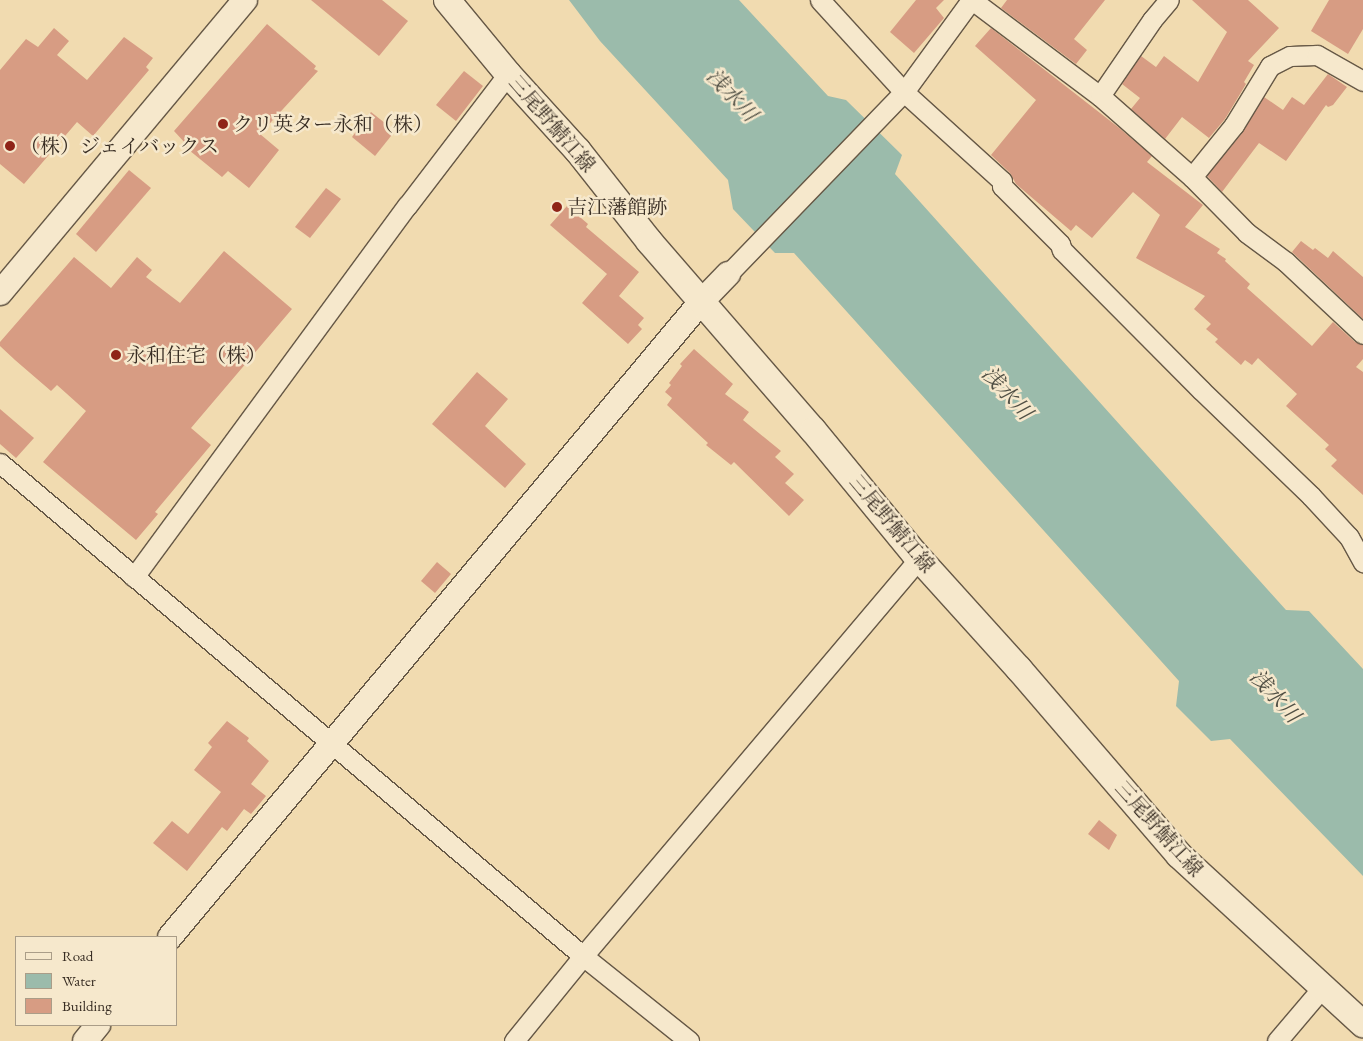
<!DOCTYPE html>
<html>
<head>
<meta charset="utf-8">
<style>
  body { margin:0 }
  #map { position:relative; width:1363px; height:1041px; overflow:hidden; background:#f1dbb0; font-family:"EB Garamond","Noto Serif JP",serif }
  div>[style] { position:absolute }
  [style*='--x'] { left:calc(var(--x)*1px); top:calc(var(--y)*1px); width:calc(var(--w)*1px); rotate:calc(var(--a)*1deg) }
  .water>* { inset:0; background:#9bbbab }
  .building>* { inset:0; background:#d79c83 }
  .roads { filter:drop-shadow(1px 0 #665846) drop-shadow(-1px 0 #665846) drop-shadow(0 1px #665846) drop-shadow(0 -1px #665846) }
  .minor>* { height:19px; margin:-9.5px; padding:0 9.5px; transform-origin:9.5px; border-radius:9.5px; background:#f6e8cc }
  .tertiary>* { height:24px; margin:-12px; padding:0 12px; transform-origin:12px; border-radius:12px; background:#f6e8cc }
  .secondary>* { height:26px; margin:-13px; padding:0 13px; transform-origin:13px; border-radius:13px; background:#f6e8cc }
  .dots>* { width:14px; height:14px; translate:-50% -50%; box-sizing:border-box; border:2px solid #f6e8cc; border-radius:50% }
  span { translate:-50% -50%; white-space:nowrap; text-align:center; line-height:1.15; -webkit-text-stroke:5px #f6e8cc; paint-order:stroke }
  .poi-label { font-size:20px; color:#382d23 }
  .left { translate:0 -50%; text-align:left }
  .street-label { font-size:20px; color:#382d23 }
  .water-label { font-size:21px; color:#515045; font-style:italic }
  .legend { position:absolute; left:15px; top:936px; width:162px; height:90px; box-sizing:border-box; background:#f6e8cc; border:1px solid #aa9d88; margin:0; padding:6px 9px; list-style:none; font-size:15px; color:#382d23 }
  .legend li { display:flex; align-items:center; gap:10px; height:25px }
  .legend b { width:25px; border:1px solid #aa9d88 }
</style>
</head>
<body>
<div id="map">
  <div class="water">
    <i style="clip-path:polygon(569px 0,739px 0,828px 96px,846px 100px,902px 155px,895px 174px,1286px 610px,1309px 611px,1363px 669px,1363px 876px,1230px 739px,1211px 741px,1176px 706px,1179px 681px,794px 253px,775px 253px,733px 209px,728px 180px,600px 41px)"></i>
  </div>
  <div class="building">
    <i style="clip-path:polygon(311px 0,382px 0,408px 21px,379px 56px)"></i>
    <i style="clip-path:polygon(916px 0,944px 0,936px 8px,944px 18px,914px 53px,890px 32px)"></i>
    <i style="clip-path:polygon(1007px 0,1105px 0,1074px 39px,1087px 50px,1076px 64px,1001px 8px)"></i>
    <i style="clip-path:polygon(1192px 0,1248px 0,1279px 28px,1248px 61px,1254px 65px,1244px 82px,1246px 84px,1225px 119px,1209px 138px,1182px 117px,1165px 139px,1131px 109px,1140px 98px,1122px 84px,1141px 56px,1156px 67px,1164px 56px,1198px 82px,1227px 32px)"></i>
    <i style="clip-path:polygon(1329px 0,1363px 0,1363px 29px,1348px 54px,1311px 31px)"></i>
    <i style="clip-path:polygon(267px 24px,316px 66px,314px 69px,318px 71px,260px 134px,279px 150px,249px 188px,228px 171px,222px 177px,184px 146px,186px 144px,174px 131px)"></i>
    <i style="clip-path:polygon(54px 28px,69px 41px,57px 55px,87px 80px,124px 37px,153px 58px,146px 67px,149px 70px,93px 136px,77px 122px,24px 184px,0 164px,0 70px,26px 39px,38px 47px)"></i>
    <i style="clip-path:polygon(991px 28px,1118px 127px,1152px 156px,1147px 162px,1203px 205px,1185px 227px,1220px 249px,1217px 253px,1226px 259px,1225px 261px,1250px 284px,1247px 288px,1312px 346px,1333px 322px,1355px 342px,1363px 345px,1363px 359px,1356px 367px,1363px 372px,1363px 495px,1331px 466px,1337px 460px,1325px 449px,1329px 445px,1286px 406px,1297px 394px,1258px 358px,1252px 365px,1245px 360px,1241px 365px,1215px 342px,1218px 339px,1206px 329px,1211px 324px,1194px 309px,1205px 296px,1136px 258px,1160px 215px,1133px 192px,1092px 238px,1076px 225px,1071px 231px,1016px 184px,1010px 173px,991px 155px,1036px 100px,975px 46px)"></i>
    <i style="clip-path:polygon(464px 71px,483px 86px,456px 121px,436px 105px)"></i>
    <i style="clip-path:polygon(1328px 74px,1347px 87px,1333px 105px,1328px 107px,1326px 105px,1286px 161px,1259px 143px,1222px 192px,1207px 176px,1243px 132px,1264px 97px,1283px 110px,1292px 97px,1304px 105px)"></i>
    <i style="clip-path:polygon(371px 112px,395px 131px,375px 156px,352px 137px)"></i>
    <i style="clip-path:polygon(129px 170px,151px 188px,96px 252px,76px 234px)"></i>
    <i style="clip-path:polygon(326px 188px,341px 199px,310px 238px,295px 227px)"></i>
    <i style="clip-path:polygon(567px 206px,588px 224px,586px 227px,639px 272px,619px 296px,644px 318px,638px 325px,642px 329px,628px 344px,582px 303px,607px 274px,550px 225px)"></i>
    <i style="clip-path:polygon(1301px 241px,1313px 250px,1315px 248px,1328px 258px,1333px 251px,1363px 277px,1363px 319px,1292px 252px)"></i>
    <i style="clip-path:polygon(224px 251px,292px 309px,191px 428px,211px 445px,155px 512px,158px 514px,136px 540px,43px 462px,86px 411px,57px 385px,51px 391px,15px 360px,0 346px,0 342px,74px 257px,111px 288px,137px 257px,152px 270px,146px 277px,180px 303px)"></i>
    <i style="clip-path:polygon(694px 349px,733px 384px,725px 394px,749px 412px,743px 420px,781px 451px,775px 457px,794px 474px,785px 483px,804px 500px,789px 516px,734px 462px,731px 465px,706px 445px,708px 443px,667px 405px,672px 398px,665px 392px,671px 385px,669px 383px,682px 366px,680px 364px)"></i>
    <i style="clip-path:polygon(477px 372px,508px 399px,485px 426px,526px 464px,505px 488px,432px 424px)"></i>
    <i style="clip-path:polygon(0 409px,34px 438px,16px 458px,0 444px)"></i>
    <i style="clip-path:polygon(437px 562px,451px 574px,435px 593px,421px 581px)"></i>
    <i style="clip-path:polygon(227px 721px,249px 738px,247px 741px,269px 761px,251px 784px,266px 796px,251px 814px,244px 809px,227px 831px,222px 827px,187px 871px,153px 843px,172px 821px,188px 834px,221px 792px,194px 770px,212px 747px,208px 743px)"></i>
    <i style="clip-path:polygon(1099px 820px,1117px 835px,1109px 850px,1088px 834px)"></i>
  </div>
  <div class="roads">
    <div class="minor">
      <i style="--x:820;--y:0;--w:125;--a:47.6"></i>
      <i style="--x:904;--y:92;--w:132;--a:42.2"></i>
      <i style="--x:1002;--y:181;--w:5;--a:90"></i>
      <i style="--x:1002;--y:186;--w:82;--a:45"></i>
      <i style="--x:1060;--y:244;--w:6;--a:72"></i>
      <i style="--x:1062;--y:250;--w:197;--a:45.2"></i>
      <i style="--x:1201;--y:390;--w:153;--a:43.9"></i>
      <i style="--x:1311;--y:496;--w:56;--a:47.2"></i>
      <i style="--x:1349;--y:537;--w:29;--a:61"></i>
      <i style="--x:972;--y:0;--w:160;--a:36.9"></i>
      <i style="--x:1100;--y:96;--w:123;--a:41.4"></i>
      <i style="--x:1192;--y:177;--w:78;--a:45.5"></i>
      <i style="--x:1247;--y:233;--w:49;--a:36.6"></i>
      <i style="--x:1286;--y:262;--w:105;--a:43.1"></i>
      <i style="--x:1100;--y:96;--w:92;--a:-55.6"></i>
      <i style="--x:1152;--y:20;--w:26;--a:-50"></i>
      <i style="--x:1192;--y:177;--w:67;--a:-51.1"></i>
      <i style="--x:1234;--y:125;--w:69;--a:-58.6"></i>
      <i style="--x:1270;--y:66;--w:22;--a:-27"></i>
      <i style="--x:1290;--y:56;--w:27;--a:-2"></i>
      <i style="--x:1317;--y:55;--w:53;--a:29.5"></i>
      <i style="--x:728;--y:274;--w:253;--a:-46"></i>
      <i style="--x:904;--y:92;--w:114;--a:-53.9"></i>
      <i style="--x:0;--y:463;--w:764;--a:40.22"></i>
      <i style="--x:583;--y:956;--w:136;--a:38.7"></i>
      <i style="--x:134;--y:577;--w:461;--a:-53.7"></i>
      <i style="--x:407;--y:206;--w:166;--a:-52.6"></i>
      <i style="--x:514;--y:1041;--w:109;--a:-50.9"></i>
      <i style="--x:583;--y:956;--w:517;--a:-49.78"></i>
      <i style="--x:917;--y:561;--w:7;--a:-106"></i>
      <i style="--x:1277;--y:1041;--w:70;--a:-49.7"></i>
    </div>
    <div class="tertiary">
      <i style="--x:0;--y:293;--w:382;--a:-50.1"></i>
      <i style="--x:170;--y:937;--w:828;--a:-50.1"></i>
      <i style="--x:701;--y:302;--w:39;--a:-46"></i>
      <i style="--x:85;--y:1041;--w:21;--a:-51"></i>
    </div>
    <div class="secondary">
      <i style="--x:447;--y:0;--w:96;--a:50.5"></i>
      <i style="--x:508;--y:74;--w:104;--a:47.7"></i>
      <i style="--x:578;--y:151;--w:115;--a:51.7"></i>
      <i style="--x:649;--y:241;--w:250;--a:49.1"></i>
      <i style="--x:813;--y:430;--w:161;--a:50.6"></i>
      <i style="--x:915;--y:554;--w:155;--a:47.9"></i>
      <i style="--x:1019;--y:669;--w:245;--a:49.3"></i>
      <i style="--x:1179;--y:855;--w:250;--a:42.6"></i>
    </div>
  </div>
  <div class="dots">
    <i style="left:223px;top:124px;background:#8f2418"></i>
    <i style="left:10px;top:146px;background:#8f2418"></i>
    <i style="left:557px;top:207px;background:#8f2418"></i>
    <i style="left:116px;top:355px;background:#8f2418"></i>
  </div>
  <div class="poi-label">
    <span class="left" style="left:233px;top:124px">クリ英ター永和（株）</span>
    <span class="left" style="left:20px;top:146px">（株）ジェイバックス</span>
    <span class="left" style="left:567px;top:207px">吉江藩館跡</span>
    <span class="left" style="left:126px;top:355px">永和住宅（株）</span>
  </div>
  <div class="street-label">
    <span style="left:552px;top:124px;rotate:49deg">三尾野鯖江線</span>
    <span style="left:892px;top:524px;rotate:50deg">三尾野鯖江線</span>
    <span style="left:1159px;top:829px;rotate:48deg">三尾野鯖江線</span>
  </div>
  <div class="water-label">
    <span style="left:732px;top:95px;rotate:47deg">浅水川</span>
    <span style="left:1007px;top:393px;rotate:48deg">浅水川</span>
    <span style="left:1275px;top:696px;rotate:48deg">浅水川</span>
  </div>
  <ul class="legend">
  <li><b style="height:6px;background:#f6e8cc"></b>Road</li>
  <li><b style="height:14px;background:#9bbbab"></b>Water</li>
  <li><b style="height:14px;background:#d79c83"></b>Building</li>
  </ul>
</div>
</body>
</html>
